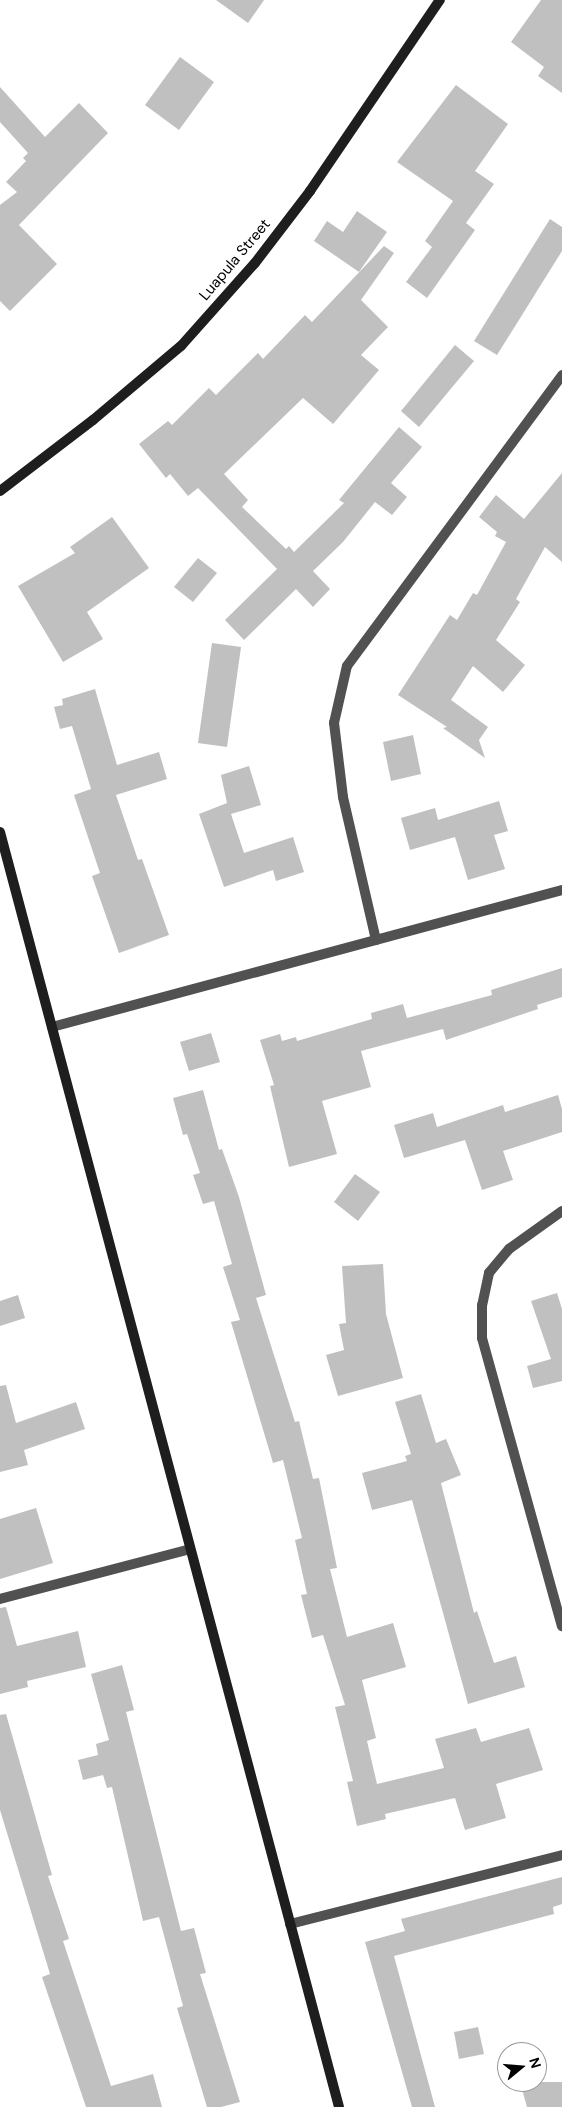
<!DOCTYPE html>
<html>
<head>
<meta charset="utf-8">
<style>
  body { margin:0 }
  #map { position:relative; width:562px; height:2107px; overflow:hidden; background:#fff; font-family:"DM Sans",sans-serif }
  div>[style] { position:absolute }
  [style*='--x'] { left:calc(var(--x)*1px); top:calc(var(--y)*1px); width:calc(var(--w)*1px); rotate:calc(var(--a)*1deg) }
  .building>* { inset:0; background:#c0c0c0 }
  .street>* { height:10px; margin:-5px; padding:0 5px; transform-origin:5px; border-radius:5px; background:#515151 }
  .secondary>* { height:10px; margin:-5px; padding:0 5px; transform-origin:5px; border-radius:5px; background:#1e1e1e }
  span { translate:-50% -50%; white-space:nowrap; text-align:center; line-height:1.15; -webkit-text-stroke:5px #fff; paint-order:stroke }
  .street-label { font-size:15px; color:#000 }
  .north { position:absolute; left:497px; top:2042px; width:50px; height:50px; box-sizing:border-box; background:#fff; border:1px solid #999; border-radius:50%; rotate:73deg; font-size:14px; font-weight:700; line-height:20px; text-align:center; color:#000 }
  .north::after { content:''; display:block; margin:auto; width:18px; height:22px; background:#000; clip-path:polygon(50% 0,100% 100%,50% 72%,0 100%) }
</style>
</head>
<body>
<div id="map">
  <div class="building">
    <i style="clip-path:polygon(216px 0,264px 0,248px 23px)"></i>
    <i style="clip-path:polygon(541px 0,562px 0,562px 93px,538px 76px,544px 67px,511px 42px)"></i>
    <i style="clip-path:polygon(180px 57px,214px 82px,179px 130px,145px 105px)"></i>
    <i style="clip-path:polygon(456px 85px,508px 124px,475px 171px,494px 184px,466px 223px,475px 230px,427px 298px,406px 282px,432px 247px,425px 241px,453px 201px,397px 162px)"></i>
    <i style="clip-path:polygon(0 87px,45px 137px,79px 103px,108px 133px,19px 225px,57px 264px,10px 311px,0 301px,0 205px,17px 192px,6px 182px,26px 161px,23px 158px,28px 153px,0 122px)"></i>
    <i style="clip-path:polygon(357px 211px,387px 232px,359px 272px,314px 241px,327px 221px,343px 232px)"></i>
    <i style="clip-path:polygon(550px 219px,562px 227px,562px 251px,497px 355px,474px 341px)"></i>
    <i style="clip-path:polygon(384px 246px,394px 253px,361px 300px,388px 327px,361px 355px,379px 370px,333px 424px,303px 398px,224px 474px,248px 500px,242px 507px,286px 549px,289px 546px,294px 552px,344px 503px,339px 500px,399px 427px,422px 447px,391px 483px,407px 497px,392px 515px,375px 502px,343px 542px,313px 571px,330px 589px,313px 607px,296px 589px,244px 640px,225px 620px,277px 569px,198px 488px,188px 496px,170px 474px,166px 478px,139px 444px,168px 421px,172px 425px,209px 388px,216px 395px,258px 353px,263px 359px,305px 315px,312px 322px)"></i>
    <i style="clip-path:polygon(455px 345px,474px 361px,419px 427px,401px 411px)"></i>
    <i style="clip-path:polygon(562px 473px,562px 562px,545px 547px,516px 599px,520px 602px,496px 640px,525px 665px,503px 692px,473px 666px,451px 700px,488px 727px,479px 740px,485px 758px,443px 728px,447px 727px,398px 695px,450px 615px,457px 620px,473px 593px,477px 595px,506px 542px,495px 536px,497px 532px,479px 517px,496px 495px,524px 519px)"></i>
    <i style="clip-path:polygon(112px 517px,149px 568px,87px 612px,103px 639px,63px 662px,18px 586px,75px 553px,70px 547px)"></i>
    <i style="clip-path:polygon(198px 558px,217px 573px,193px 602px,174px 587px)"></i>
    <i style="clip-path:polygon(212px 643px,241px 647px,227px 747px,198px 743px)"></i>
    <i style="clip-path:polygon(95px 689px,117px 765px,159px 752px,167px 779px,116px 795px,138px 860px,142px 859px,169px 935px,119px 953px,92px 876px,100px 873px,74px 795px,91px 789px,72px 726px,60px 729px,54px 707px,63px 705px,62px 699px)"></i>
    <i style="clip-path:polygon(413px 735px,421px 774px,391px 781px,383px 742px)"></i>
    <i style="clip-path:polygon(249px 766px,261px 805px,231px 814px,244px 853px,293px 837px,304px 872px,276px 881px,273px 870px,224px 887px,199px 814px,227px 803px,221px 775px)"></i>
    <i style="clip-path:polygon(499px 801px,508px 831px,494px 835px,505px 869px,468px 880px,455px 837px,410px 850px,401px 818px,435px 808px,438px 820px)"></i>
    <i style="clip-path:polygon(562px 968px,562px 997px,537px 1005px,538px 1009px,446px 1040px,443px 1029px,361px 1051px,371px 1087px,322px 1101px,337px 1154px,289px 1167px,270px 1086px,274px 1085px,260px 1040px,280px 1034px,282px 1041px,296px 1037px,297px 1041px,372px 1019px,371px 1013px,403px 1004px,407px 1018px,492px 995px,491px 990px)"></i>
    <i style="clip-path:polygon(211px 1033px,220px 1062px,189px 1071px,180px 1042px)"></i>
    <i style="clip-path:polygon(203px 1090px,219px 1150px,222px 1149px,239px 1197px,266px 1295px,256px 1298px,295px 1422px,299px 1421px,313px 1479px,319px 1478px,337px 1568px,330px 1569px,347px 1637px,393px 1623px,406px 1667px,362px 1680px,376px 1738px,367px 1741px,377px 1784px,444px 1768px,435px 1739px,476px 1728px,481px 1742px,529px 1728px,543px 1770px,496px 1784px,506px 1818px,465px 1830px,455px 1798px,385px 1814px,386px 1819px,357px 1826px,347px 1782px,353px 1781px,335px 1707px,345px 1705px,323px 1635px,312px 1638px,301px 1595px,307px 1594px,295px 1540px,302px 1538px,283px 1460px,273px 1463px,248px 1379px,231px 1322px,240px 1320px,223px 1267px,232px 1264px,214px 1201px,203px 1204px,193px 1175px,200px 1173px,187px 1134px,183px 1135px,173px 1098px)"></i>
    <i style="clip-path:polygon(558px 1095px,562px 1109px,562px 1132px,503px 1151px,513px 1180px,482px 1190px,465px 1140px,404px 1158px,394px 1125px,433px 1113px,437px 1127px,503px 1105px,505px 1112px)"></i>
    <i style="clip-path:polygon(355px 1174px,380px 1192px,358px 1221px,334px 1202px)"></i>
    <i style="clip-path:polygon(383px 1264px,386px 1314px,403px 1378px,338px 1396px,326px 1355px,344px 1350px,339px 1324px,346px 1323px,342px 1266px)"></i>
    <i style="clip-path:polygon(557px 1293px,562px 1309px,562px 1381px,533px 1388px,527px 1366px,551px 1359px,531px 1301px)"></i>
    <i style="clip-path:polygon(18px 1295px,25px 1318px,0 1326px,0 1301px)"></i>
    <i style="clip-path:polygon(6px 1385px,16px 1423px,76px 1402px,85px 1429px,24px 1450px,28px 1465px,0 1472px,0 1386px)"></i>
    <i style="clip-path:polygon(421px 1394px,436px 1443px,446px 1439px,461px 1475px,441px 1483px,474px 1613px,477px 1611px,494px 1663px,516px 1656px,525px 1687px,468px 1704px,412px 1500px,372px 1510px,362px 1473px,407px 1461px,405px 1456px,411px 1454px,395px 1402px)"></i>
    <i style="clip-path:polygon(36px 1508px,53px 1563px,0 1579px,0 1519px)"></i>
    <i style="clip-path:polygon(6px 1607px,17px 1646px,78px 1631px,86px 1667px,27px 1681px,28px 1687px,0 1694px,0 1608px)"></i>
    <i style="clip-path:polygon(122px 1665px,134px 1710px,126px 1712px,181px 1931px,194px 1928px,206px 1973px,200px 1974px,240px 2102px,221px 2107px,207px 2107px,177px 2008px,183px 2006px,159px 1917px,143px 1921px,112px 1787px,107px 1788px,103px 1775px,83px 1780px,78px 1760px,98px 1755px,96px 1744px,109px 1740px,91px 1674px)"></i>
    <i style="clip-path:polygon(6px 1714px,52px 1875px,48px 1876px,69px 1939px,63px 1941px,111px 2086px,153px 2074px,162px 2107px,86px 2107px,42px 1977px,50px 1974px,0 1810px,0 1715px)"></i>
    <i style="clip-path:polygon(562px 1877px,562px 1904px,553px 1907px,554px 1914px,394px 1956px,435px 2107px,412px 2107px,365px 1942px,405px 1931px,401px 1919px)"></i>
    <i style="clip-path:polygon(478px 2027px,484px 2054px,459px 2059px,454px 2032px)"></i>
    <i style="clip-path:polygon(520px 2082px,562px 2082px,562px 2107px,527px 2107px)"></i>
  </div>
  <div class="street">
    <i style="--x:376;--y:940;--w:147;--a:-103"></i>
    <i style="--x:343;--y:797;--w:75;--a:-96.9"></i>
    <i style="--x:334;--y:723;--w:58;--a:-77.2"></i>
    <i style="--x:347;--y:666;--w:362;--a:-53.5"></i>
    <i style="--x:52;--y:1027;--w:528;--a:-15.04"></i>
    <i style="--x:562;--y:1211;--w:65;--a:144.4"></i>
    <i style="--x:509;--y:1249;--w:31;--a:130"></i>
    <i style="--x:489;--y:1273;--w:33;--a:102"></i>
    <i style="--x:482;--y:1305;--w:33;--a:90"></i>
    <i style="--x:482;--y:1338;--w:299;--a:74.5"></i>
    <i style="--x:0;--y:1599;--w:196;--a:-14.7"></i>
    <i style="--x:290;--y:1924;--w:281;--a:-14.2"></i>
  </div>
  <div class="secondary">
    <i style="--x:0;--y:491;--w:117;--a:-37.4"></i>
    <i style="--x:93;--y:420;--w:115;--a:-40.1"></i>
    <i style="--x:181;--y:346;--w:111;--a:-48.3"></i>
    <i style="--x:255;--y:263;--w:91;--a:-52.6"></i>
    <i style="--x:310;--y:191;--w:231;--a:-55.8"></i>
    <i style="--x:0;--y:832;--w:1319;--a:75.11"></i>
  </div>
  <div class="street-label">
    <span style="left:235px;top:260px;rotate:-50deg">Luapula Street</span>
  </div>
  <div class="north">N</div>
</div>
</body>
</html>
